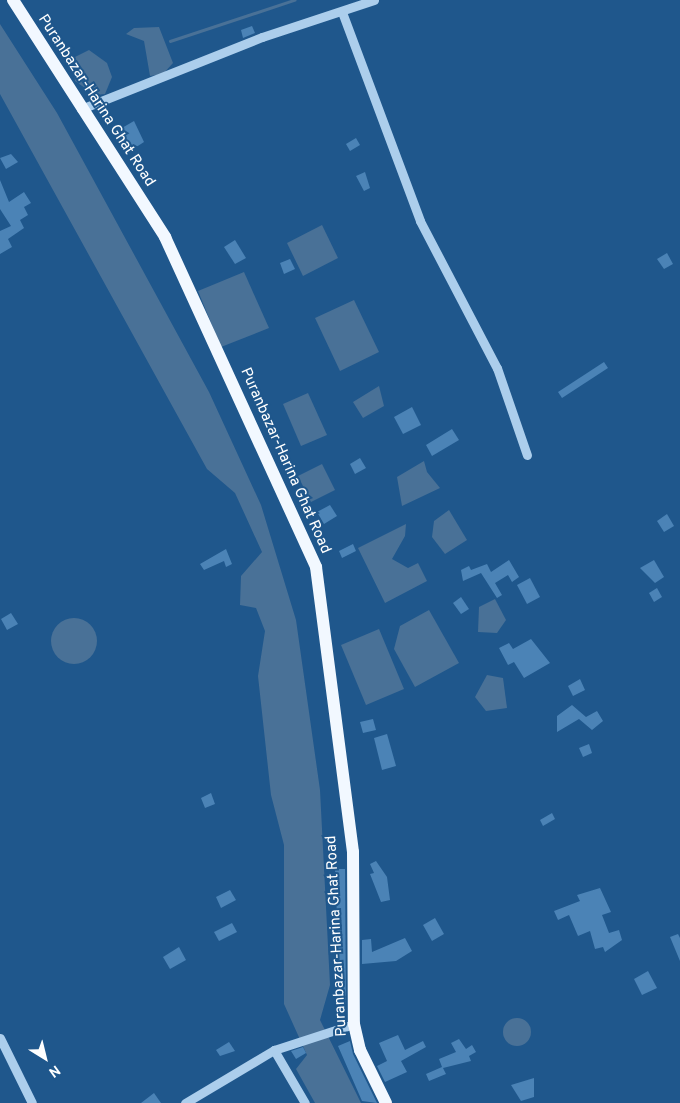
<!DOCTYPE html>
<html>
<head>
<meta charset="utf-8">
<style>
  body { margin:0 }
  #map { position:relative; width:680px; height:1103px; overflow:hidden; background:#1f578c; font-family:Overpass,sans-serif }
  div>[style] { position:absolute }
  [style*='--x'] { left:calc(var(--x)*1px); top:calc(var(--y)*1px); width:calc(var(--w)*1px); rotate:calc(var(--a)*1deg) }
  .water>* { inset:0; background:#497197 }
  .round { border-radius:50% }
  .stream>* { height:2.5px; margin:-1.25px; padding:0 1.25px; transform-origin:1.25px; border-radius:1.25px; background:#497197 }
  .building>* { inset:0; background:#4b83b6 }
  .minor>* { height:9px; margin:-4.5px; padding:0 4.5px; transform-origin:4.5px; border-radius:4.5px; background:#acceec }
  .major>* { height:12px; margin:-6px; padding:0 6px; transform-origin:6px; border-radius:6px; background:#f2f8ff }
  span { translate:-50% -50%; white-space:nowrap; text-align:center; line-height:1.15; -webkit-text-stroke:4px #1f578c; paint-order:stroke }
  .street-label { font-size:15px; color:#fff }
  .north { position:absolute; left:20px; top:1033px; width:50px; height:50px; -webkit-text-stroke:4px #1f578c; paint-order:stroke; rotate:144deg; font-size:14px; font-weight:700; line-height:20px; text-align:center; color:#fff }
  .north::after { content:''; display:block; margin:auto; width:18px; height:22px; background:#fff; clip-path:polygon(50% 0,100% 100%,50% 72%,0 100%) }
</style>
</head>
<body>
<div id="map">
  <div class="water">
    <i style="clip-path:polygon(0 24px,57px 113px,209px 392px,261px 505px,296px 620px,320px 790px,330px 985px,320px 1020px,361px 1103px,315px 1103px,296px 1069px,307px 1055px,284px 1004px,284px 845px,271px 795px,258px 676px,265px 631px,256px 608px,240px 605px,241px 576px,262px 552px,235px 493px,207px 469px,0 94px)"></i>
    <i style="clip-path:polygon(159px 27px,173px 63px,163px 74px,150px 76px,144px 41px,126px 34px,134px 28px)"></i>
    <i style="clip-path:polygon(89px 50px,107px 63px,112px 77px,105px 94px,95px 95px,75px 81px,73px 58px)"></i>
    <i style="clip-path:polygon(322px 225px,338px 258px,303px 276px,287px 243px)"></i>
    <i style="clip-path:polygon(244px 272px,269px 328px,221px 347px,198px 291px)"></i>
    <i style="clip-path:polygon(354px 300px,379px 352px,340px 371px,315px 318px)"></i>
    <i style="clip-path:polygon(379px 386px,384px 406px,363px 418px,353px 402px)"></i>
    <i style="clip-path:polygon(308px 393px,327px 435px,301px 446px,283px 404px)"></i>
    <i style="clip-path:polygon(424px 461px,427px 472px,440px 488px,402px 506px,397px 477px)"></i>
    <i style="clip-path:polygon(322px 464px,335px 490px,311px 502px,298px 476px)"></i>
    <i style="clip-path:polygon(449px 510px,467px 540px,445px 554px,432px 537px,434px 521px)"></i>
    <i style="clip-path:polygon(406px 524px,405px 536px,392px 559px,408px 568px,418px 563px,427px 581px,385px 603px,358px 548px)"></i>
    <i style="clip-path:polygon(495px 599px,506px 620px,497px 633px,478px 632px,479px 607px)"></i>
    <i style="clip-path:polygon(429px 610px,459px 663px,415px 687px,394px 649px,400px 626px)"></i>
    <i class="round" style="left:51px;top:618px;width:46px;height:46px"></i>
    <i style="clip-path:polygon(379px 629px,404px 689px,366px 705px,341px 645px)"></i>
    <i style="clip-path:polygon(487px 675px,503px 678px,507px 708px,486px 711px,475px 697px)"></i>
    <i class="round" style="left:503px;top:1018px;width:28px;height:28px"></i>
  </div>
  <div class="stream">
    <i style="--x:170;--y:41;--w:131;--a:-18.3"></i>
  </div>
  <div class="building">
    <i style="clip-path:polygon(252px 26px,255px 33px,243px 38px,241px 30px)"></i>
    <i style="clip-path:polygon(134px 121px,144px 142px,127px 153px,115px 132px)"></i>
    <i style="clip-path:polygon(356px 138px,360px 145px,350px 151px,346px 144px)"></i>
    <i style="clip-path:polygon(11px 154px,18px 162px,6px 169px,0 158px)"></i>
    <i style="clip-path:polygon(365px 172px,370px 188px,364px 191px,356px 176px)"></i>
    <i style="clip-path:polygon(0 180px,9px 202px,24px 192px,31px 203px,24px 207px,28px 215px,20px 220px,24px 228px,8px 239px,12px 247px,0 254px,0 231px,11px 226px,0 209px)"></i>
    <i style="clip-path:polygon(235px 240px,246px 258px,235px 264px,224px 247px)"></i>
    <i style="clip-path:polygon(667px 253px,673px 264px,664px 269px,657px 259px)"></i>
    <i style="clip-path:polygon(290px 259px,295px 269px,284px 274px,280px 263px)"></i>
    <i style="clip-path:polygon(604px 362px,608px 368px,562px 398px,558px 392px)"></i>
    <i style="clip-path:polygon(412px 407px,421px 425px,403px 434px,394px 417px)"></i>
    <i style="clip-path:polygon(452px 429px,459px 440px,432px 456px,426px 445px)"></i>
    <i style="clip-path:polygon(360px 458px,366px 468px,355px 474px,350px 464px)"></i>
    <i style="clip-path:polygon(330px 505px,337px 516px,324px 524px,317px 512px)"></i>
    <i style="clip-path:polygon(667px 514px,674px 526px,664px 532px,657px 521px)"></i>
    <i style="clip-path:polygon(353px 544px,356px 551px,342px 558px,339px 551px)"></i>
    <i style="clip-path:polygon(226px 549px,232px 564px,226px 567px,224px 561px,204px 570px,200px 564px)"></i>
    <i style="clip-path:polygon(509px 560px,519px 577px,512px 582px,508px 575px,495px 583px,502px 595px,497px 598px,481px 573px,463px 581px,461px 570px,469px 566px,471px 570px,487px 564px,491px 572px)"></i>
    <i style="clip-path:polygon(654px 560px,664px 577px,655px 583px,640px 568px)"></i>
    <i style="clip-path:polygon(530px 578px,540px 597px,527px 604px,517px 585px)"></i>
    <i style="clip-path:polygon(657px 588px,662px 597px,654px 602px,649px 593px)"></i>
    <i style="clip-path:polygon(461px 597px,469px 609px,461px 614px,453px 603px)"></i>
    <i style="clip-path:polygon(11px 613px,18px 624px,7px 630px,1px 619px)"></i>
    <i style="clip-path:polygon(531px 639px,550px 663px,524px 678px,514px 662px,508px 665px,499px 648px,509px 643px,513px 649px)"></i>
    <i style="clip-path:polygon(580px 679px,585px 690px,573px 696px,568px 686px)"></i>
    <i style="clip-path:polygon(572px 705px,586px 717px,597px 711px,603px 721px,592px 730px,579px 719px,557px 732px,557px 716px)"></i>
    <i style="clip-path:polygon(373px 719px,376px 730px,363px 733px,360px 722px)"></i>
    <i style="clip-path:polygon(387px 734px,396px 766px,382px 770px,374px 738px)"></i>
    <i style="clip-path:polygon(589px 744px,592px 753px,583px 757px,579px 748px)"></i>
    <i style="clip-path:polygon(211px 793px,215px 804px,205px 808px,201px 798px)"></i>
    <i style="clip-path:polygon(552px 813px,555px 819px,543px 826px,540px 820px)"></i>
    <i style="clip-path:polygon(376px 861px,387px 877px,390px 900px,381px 902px,370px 874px,374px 873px,370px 864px)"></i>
    <i style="clip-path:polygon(335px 869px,345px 869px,346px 1011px,341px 1012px)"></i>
    <i style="clip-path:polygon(600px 888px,611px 912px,602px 915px,609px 933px,619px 930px,622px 940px,605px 952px,603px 947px,595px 949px,590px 931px,578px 936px,569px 915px,558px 920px,554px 911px,580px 901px,577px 895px)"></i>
    <i style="clip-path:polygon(230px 890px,236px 900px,221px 908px,216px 897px)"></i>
    <i style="clip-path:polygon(435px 918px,444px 934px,432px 941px,423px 925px)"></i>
    <i style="clip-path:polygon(232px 923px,237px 932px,219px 941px,214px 932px)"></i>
    <i style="clip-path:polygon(678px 934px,680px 938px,680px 961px,670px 937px)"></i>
    <i style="clip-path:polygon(405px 938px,412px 951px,396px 961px,362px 964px,362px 940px,371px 939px,372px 952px)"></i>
    <i style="clip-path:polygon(179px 947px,186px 960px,170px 969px,163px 957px)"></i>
    <i style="clip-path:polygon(648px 971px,657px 988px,642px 995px,634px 979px)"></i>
    <i style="clip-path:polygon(398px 1035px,405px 1050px,423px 1041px,426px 1047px,401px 1061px,407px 1072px,385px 1082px,377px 1066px,387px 1061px,379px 1043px)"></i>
    <i style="clip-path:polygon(459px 1039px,466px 1049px,472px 1045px,476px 1052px,469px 1056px,471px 1061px,443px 1068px,446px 1074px,429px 1081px,426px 1074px,442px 1067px,439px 1059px,456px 1052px,451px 1043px)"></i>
    <i style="clip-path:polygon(350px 1041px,353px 1054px,377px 1103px,362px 1101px,338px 1046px)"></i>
    <i style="clip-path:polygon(229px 1042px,235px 1051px,220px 1056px,216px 1050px)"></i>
    <i style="clip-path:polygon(303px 1047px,306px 1053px,296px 1059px,291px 1051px)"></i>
    <i style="clip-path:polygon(534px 1078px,534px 1097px,521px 1101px,511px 1085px)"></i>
    <i style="clip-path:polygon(154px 1093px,161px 1103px,141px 1103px)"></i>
  </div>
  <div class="minor">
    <i style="--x:342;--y:12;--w:223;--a:69.5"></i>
    <i style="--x:420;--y:221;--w:166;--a:62.4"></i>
    <i style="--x:497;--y:368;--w:92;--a:71"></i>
    <i style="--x:81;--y:109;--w:195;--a:-21.7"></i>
    <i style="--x:262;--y:37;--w:118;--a:-18.3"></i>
    <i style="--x:0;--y:1038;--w:72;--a:63.8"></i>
    <i style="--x:274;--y:1050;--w:61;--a:59.7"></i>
    <i style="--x:185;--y:1103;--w:104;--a:-30.8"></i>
    <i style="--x:274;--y:1050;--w:84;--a:-18"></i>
  </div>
  <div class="major">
    <i style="--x:13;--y:0;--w:282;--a:57.3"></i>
    <i style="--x:165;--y:237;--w:363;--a:65.4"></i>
    <i style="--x:316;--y:567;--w:287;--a:82.6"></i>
    <i style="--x:353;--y:852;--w:172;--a:89.7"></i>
    <i style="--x:354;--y:1024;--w:27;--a:77"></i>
    <i style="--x:360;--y:1050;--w:59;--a:63.9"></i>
  </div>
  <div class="street-label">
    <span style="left:96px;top:101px;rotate:57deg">Puranbazar-Harina Ghat Road</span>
    <span style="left:285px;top:461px;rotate:66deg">Puranbazar-Harina Ghat Road</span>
    <span style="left:337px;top:936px;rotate:-93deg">Puranbazar-Harina Ghat Road</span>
  </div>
  <div class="north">N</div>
</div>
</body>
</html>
